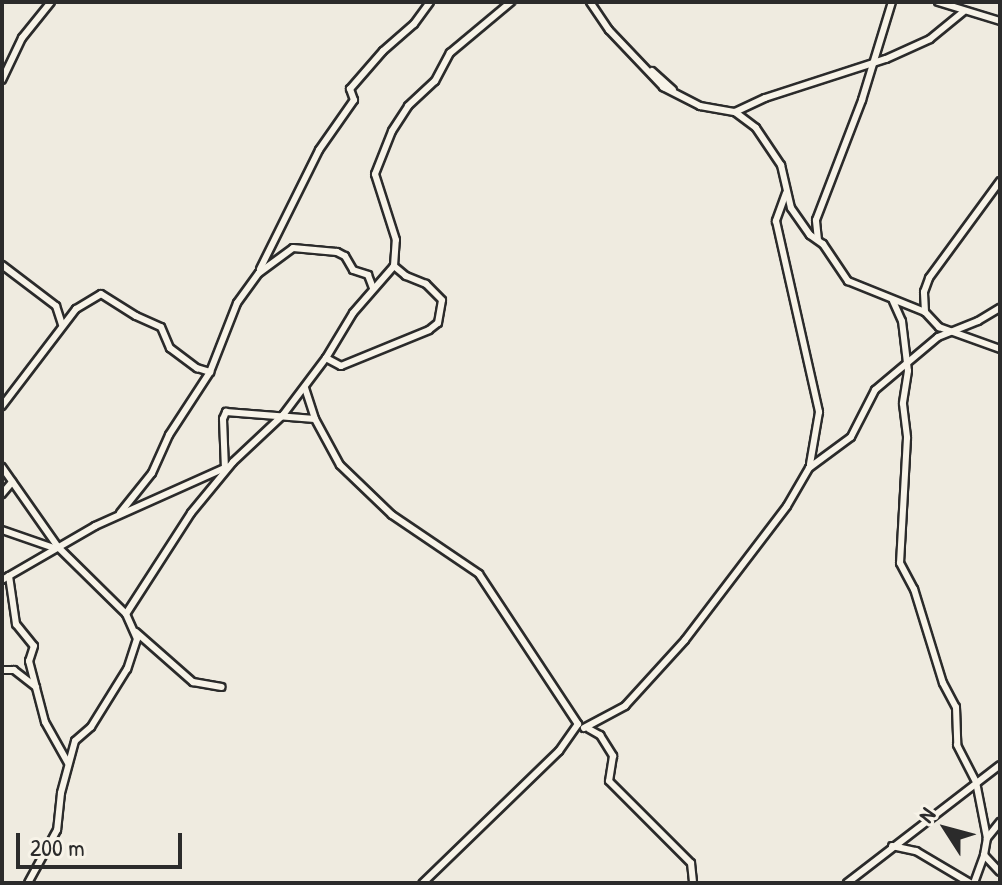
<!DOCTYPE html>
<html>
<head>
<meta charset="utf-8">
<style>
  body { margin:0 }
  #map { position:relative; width:1002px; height:885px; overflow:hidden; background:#efebe0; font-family:"Patrick Hand",sans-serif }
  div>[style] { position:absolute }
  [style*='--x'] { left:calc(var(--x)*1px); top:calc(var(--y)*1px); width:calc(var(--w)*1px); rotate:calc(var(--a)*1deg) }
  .roads { filter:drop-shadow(2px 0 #2b2b2b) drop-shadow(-2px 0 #2b2b2b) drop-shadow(0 2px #2b2b2b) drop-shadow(0 -2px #2b2b2b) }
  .minor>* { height:6px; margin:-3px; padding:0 3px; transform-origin:3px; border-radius:3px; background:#f7f3e8 }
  span { translate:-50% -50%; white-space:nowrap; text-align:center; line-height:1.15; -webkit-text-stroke:7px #f7f3e8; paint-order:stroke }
  .frame { position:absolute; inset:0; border:4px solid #2b2b2b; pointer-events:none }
  .north { position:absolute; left:906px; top:789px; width:80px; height:80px; -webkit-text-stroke:6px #f7f3e8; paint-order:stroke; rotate:306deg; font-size:22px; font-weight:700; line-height:32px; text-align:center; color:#2b2b2b }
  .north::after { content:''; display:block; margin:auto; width:28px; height:36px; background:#2b2b2b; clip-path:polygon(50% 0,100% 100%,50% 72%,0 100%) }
  .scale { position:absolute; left:16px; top:833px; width:166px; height:36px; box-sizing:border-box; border:4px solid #2b2b2b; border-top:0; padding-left:10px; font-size:24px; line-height:28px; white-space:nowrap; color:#2b2b2b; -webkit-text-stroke:6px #f7f3e8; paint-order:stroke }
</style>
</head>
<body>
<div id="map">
  <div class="roads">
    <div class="minor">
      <i style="--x:590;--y:2;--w:34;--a:56"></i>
      <i style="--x:609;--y:30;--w:79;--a:46.5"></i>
      <i style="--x:663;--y:87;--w:42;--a:27.2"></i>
      <i style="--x:700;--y:106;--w:36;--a:10"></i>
      <i style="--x:735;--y:112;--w:26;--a:37"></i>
      <i style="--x:756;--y:128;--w:45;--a:56"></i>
      <i style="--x:781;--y:165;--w:44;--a:76.9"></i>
      <i style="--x:791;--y:208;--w:33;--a:55"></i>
      <i style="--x:810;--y:235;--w:16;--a:35"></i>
      <i style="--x:823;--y:244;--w:45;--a:56"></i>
      <i style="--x:848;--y:281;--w:83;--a:21.9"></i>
      <i style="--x:925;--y:312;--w:21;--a:47"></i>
      <i style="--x:939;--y:327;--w:65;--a:19.8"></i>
      <i style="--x:938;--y:2;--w:65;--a:17"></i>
      <i style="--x:652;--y:71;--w:28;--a:42"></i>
      <i style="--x:2;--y:80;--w:47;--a:-64.5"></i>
      <i style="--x:22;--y:38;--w:46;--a:-51.1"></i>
      <i style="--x:735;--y:112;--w:33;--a:-25"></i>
      <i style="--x:765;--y:98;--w:127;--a:-17.9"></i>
      <i style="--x:886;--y:59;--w:48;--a:-24.4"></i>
      <i style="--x:930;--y:39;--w:43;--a:-39.3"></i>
      <i style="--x:786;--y:193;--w:30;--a:110"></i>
      <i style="--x:776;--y:221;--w:196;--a:77.3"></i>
      <i style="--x:819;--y:412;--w:53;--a:99.8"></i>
      <i style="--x:818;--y:240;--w:20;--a:-96"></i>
      <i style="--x:816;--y:220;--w:129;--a:-69"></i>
      <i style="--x:862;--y:100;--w:102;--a:-73"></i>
      <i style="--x:2;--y:265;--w:68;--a:37.2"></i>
      <i style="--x:56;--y:306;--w:20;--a:72"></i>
      <i style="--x:260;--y:269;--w:133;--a:-63.6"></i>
      <i style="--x:319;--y:150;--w:61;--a:-55"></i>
      <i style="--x:354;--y:100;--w:12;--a:-110"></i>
      <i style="--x:350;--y:89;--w:50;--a:-49"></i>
      <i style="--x:383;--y:51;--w:41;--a:-41.1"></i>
      <i style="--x:414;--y:24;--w:27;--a:-54"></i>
      <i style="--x:893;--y:301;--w:22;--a:66"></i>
      <i style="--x:902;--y:321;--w:50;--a:83.2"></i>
      <i style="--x:908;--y:371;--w:33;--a:99"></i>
      <i style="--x:903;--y:404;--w:34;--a:83"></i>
      <i style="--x:907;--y:438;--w:125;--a:93.2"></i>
      <i style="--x:900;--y:563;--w:30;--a:62"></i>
      <i style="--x:914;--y:589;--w:98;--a:72.9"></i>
      <i style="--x:943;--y:683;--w:27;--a:62"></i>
      <i style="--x:956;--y:707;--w:38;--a:88"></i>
      <i style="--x:957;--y:745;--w:42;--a:62.8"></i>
      <i style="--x:976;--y:782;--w:57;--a:78.9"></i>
      <i style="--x:925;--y:312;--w:20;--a:-93"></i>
      <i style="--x:924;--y:292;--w:15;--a:-70"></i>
      <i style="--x:929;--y:278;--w:120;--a:-53.8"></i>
      <i style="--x:326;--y:358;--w:17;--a:28"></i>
      <i style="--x:341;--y:366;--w:95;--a:-22.2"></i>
      <i style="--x:429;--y:330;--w:11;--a:-38"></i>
      <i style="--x:438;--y:323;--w:23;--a:-80"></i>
      <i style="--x:442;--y:300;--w:23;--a:-135"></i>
      <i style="--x:426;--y:284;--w:22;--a:-158"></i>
      <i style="--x:406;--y:276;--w:16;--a:-140"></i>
      <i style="--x:305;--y:388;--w:33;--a:72"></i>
      <i style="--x:315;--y:419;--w:52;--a:61.5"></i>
      <i style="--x:340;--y:465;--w:72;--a:43.9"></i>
      <i style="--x:392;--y:515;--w:105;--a:34.1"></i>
      <i style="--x:479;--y:574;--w:180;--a:56.6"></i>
      <i style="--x:578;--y:724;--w:33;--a:125"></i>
      <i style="--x:559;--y:751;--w:190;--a:135.9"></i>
      <i style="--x:2;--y:406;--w:122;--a:-52.7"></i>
      <i style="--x:76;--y:309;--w:29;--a:-31"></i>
      <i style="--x:101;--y:294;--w:41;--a:32.2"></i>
      <i style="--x:136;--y:316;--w:27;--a:24"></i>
      <i style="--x:161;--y:327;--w:23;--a:67"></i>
      <i style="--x:170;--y:348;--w:34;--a:37"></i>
      <i style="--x:197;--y:368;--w:14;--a:17"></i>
      <i style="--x:2;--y:467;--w:98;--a:55"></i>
      <i style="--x:58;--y:547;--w:95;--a:44.6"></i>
      <i style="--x:126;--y:614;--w:27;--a:66"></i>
      <i style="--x:137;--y:639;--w:32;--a:108"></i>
      <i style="--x:127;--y:669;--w:68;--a:121.8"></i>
      <i style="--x:91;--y:727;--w:21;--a:139"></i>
      <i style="--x:75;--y:741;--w:54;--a:105.1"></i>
      <i style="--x:61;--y:793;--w:37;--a:96"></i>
      <i style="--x:57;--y:830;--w:60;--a:118.7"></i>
      <i style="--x:225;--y:469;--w:50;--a:-92.3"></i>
      <i style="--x:223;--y:419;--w:8;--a:-67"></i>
      <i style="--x:226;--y:412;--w:89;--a:4.5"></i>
      <i style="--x:2;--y:494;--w:16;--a:-50"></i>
      <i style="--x:120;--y:513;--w:51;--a:-51.3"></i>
      <i style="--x:152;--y:473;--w:42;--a:-65.9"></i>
      <i style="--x:169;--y:435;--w:75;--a:-56.9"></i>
      <i style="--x:210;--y:372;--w:74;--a:-68.6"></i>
      <i style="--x:237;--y:303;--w:37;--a:-54"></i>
      <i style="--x:259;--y:273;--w:42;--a:-36.3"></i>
      <i style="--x:293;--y:248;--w:44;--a:5.2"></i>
      <i style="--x:337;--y:252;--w:9;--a:27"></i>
      <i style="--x:345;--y:256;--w:16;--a:60"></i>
      <i style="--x:353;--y:270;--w:16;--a:18"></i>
      <i style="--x:368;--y:275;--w:14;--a:69"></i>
      <i style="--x:2;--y:530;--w:55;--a:19.1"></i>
      <i style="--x:9;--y:576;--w:49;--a:81.7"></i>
      <i style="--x:16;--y:624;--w:28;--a:51"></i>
      <i style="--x:34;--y:646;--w:16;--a:108"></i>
      <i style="--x:29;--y:661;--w:63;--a:75.3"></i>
      <i style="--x:45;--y:722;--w:47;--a:60.7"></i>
      <i style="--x:2;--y:580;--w:108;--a:-30.1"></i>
      <i style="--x:95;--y:526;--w:145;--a:-24.1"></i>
      <i style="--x:126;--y:614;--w:120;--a:-57.2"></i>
      <i style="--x:191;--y:513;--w:66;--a:-50.5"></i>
      <i style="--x:233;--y:462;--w:69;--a:-43.2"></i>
      <i style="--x:283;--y:415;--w:71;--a:-53"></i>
      <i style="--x:326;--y:358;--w:52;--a:-59"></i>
      <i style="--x:353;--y:313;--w:62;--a:-48.9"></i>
      <i style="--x:394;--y:266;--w:26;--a:-86"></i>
      <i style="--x:396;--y:240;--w:69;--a:-107.7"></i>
      <i style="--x:375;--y:174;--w:46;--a:-68.4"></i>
      <i style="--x:392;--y:131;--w:30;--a:-57"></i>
      <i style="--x:408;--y:106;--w:37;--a:-43"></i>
      <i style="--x:435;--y:81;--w:32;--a:-62"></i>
      <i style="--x:450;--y:53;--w:80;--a:-39.9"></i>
      <i style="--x:136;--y:632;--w:76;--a:41.3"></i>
      <i style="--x:193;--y:682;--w:29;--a:10"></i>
      <i style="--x:2;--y:670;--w:12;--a:0"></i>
      <i style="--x:14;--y:670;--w:28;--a:38"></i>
      <i style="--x:584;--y:728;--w:47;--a:-28.2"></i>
      <i style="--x:625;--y:706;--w:89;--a:-47.7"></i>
      <i style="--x:685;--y:640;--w:168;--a:-52.7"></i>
      <i style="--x:787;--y:506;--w:44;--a:-59.9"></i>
      <i style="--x:809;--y:468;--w:52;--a:-36.4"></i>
      <i style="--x:851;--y:437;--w:53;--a:-62.9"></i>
      <i style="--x:875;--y:390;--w:82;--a:-40.1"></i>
      <i style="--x:938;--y:337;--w:43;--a:-21.8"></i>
      <i style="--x:978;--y:321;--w:26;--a:-31"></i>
      <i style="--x:589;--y:729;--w:13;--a:29"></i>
      <i style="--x:600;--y:735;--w:25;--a:58"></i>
      <i style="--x:613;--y:756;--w:25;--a:99"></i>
      <i style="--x:609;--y:781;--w:116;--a:45"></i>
      <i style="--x:691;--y:863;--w:20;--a:84"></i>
      <i style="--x:1000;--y:822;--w:21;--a:129"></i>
      <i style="--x:987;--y:838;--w:17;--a:100"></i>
      <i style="--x:984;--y:855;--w:23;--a:47"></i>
      <i style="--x:892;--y:846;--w:25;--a:12"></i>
      <i style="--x:916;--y:851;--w:63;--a:30.7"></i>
      <i style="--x:847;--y:883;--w:193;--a:-37.6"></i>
      <i style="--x:974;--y:883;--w:30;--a:-70"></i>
    </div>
  </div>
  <div class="frame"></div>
  <div class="north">N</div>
  <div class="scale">200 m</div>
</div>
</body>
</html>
